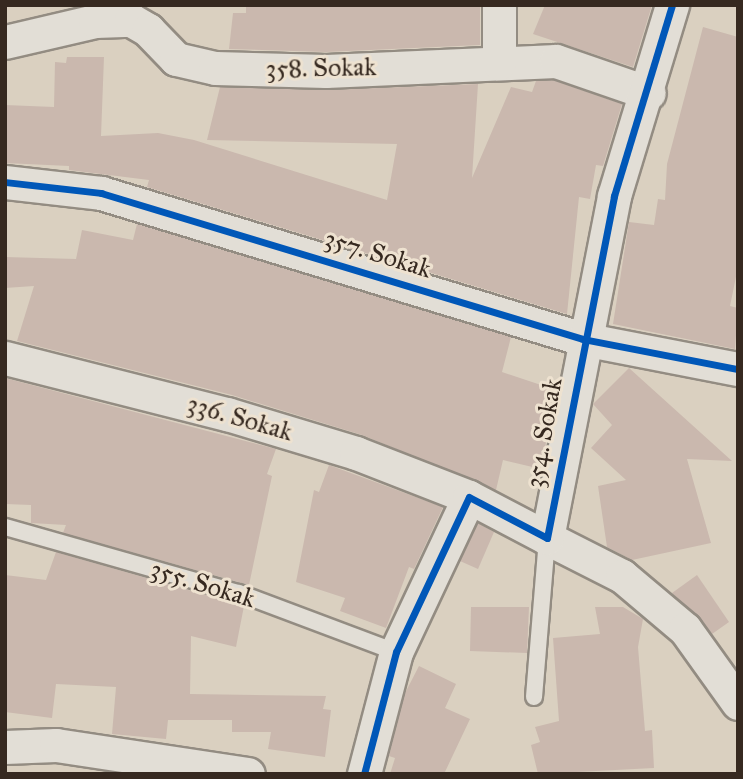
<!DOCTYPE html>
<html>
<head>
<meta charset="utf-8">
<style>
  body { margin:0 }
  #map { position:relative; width:743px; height:779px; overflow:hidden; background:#dad0c0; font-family:"IM FELL Great Primer",serif }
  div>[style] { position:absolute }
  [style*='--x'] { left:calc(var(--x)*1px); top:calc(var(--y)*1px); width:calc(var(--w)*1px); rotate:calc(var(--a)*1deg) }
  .building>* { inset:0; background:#cab8ae }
  .roads { filter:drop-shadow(2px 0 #938c82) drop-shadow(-2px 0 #938c82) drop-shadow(0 2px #938c82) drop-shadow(0 -2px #938c82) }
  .lane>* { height:16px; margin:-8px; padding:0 8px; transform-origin:8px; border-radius:8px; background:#e2ded6 }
  .street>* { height:33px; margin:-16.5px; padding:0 16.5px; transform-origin:16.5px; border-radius:16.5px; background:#e2ded6 }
  .cycleway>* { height:7px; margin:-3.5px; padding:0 3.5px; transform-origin:3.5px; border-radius:3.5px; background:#0057b8 }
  span { translate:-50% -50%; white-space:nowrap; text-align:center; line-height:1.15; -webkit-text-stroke:6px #eee2d0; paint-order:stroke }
  .street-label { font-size:26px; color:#362920 }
  .frame { position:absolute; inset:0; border:7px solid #362920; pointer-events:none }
</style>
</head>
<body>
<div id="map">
  <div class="building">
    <i style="clip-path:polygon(246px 5px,480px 5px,480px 45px,326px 52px,229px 49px,233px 13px,246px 13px)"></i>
    <i style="clip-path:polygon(545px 5px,652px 5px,633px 67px,533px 34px)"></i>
    <i style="clip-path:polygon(703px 27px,738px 37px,738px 267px,730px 306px,738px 308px,735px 349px,613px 324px,629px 222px,654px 225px,658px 199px,665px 200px,667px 164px)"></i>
    <i style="clip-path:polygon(67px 57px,104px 57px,101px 136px,158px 133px,194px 140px,387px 200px,397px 144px,207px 140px,220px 87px,327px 90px,478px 84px,472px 178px,511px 87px,532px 92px,536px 81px,553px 80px,622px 104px,603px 166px,596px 165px,590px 199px,579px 197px,567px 314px,147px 187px,149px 180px,69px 170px,69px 166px,5px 163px,5px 105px,54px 107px,55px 62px,66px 63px)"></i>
    <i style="clip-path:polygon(137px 224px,511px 337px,502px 372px,556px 390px,541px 469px,503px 460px,496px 490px,362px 435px,232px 395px,17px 341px,34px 286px,5px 288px,5px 257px,76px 259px,82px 230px,133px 240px)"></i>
    <i style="clip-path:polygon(629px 368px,732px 461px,687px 459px,711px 543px,632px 560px,607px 547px,598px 486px,626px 480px,591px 448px,612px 425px,593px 404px)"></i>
    <i style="clip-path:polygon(5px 378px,276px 449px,267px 474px,272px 476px,249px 585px,63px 533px,66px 525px,31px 523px,31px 505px,5px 504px)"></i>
    <i style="clip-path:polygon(329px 465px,443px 507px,414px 569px,409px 567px,386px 628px,340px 611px,345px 598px,296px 582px,314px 490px,319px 492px)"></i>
    <i style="clip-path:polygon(478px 523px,494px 532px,478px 569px,460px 561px)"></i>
    <i style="clip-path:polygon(56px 552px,244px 606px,236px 647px,191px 636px,190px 694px,326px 696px,323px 709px,331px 710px,325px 757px,268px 749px,271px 732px,232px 732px,232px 720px,168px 720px,166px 739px,112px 734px,116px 687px,56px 684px,52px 718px,5px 712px,5px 575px,46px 580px)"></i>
    <i style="clip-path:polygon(697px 575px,729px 622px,712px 634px,672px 593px)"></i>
    <i style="clip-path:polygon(471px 607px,529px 607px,527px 653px,470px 651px)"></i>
    <i style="clip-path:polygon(595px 607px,623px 607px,643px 619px,638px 647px,645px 731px,652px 730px,654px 768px,538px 774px,531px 745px,540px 742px,535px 727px,559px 721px,553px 638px,600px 634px)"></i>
    <i style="clip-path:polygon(419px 666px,456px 684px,445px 708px,470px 719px,444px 774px,390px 774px,395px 758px,389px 756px,404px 695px)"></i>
  </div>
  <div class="roads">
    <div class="lane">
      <i style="--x:5;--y:527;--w:243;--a:15.8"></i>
      <i style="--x:239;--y:593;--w:168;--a:20.6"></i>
      <i style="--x:534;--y:697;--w:160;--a:-85.3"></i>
    </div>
    <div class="street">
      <i style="--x:5;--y:42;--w:92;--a:-13.1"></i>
      <i style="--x:95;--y:21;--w:36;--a:-2"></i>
      <i style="--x:131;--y:20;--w:20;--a:30"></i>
      <i style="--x:148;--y:30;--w:40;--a:46"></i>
      <i style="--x:176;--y:59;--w:40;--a:13"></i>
      <i style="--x:215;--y:68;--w:111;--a:1.5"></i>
      <i style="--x:326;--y:71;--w:230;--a:-2.5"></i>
      <i style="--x:556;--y:61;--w:98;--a:19"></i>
      <i style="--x:499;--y:63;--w:58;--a:-90"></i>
      <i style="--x:5;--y:182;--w:97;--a:6.5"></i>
      <i style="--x:101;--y:193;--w:504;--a:16.85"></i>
      <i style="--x:583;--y:339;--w:158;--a:11"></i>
      <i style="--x:5;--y:358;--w:229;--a:14.2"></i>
      <i style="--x:227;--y:414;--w:135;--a:16.8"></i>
      <i style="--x:356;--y:453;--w:121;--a:21.3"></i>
      <i style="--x:547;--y:538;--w:84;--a:26.9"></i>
      <i style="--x:622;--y:576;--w:82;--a:40.1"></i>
      <i style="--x:685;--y:629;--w:91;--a:54.4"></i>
      <i style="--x:5;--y:747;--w:51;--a:-2.2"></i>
      <i style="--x:56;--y:745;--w:194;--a:8.6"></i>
      <i style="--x:364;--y:774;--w:126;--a:-75.3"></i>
      <i style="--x:396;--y:652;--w:171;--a:-64.8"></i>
      <i style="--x:469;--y:497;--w:88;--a:27.7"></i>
      <i style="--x:547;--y:538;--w:349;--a:-78.9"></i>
      <i style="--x:614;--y:196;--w:200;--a:-73.1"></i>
    </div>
  </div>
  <div class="cycleway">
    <i style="--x:5;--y:182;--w:97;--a:6.5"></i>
    <i style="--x:101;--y:193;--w:504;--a:16.85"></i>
    <i style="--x:583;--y:339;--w:158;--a:11"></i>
    <i style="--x:364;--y:774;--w:126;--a:-75.3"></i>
    <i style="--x:396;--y:652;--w:171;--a:-64.8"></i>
    <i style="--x:469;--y:497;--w:88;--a:27.7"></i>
    <i style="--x:547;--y:538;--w:349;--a:-78.9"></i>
    <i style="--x:614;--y:196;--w:200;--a:-73.1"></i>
  </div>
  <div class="street-label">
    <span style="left:321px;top:68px;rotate:-1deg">358. Sokak</span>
    <span style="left:378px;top:254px;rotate:17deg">357. Sokak</span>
    <span style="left:240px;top:418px;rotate:16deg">336. Sokak</span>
    <span style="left:544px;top:433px;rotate:-80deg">354. Sokak</span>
    <span style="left:203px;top:584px;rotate:17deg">355. Sokak</span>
  </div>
  <div class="frame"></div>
</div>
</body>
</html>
